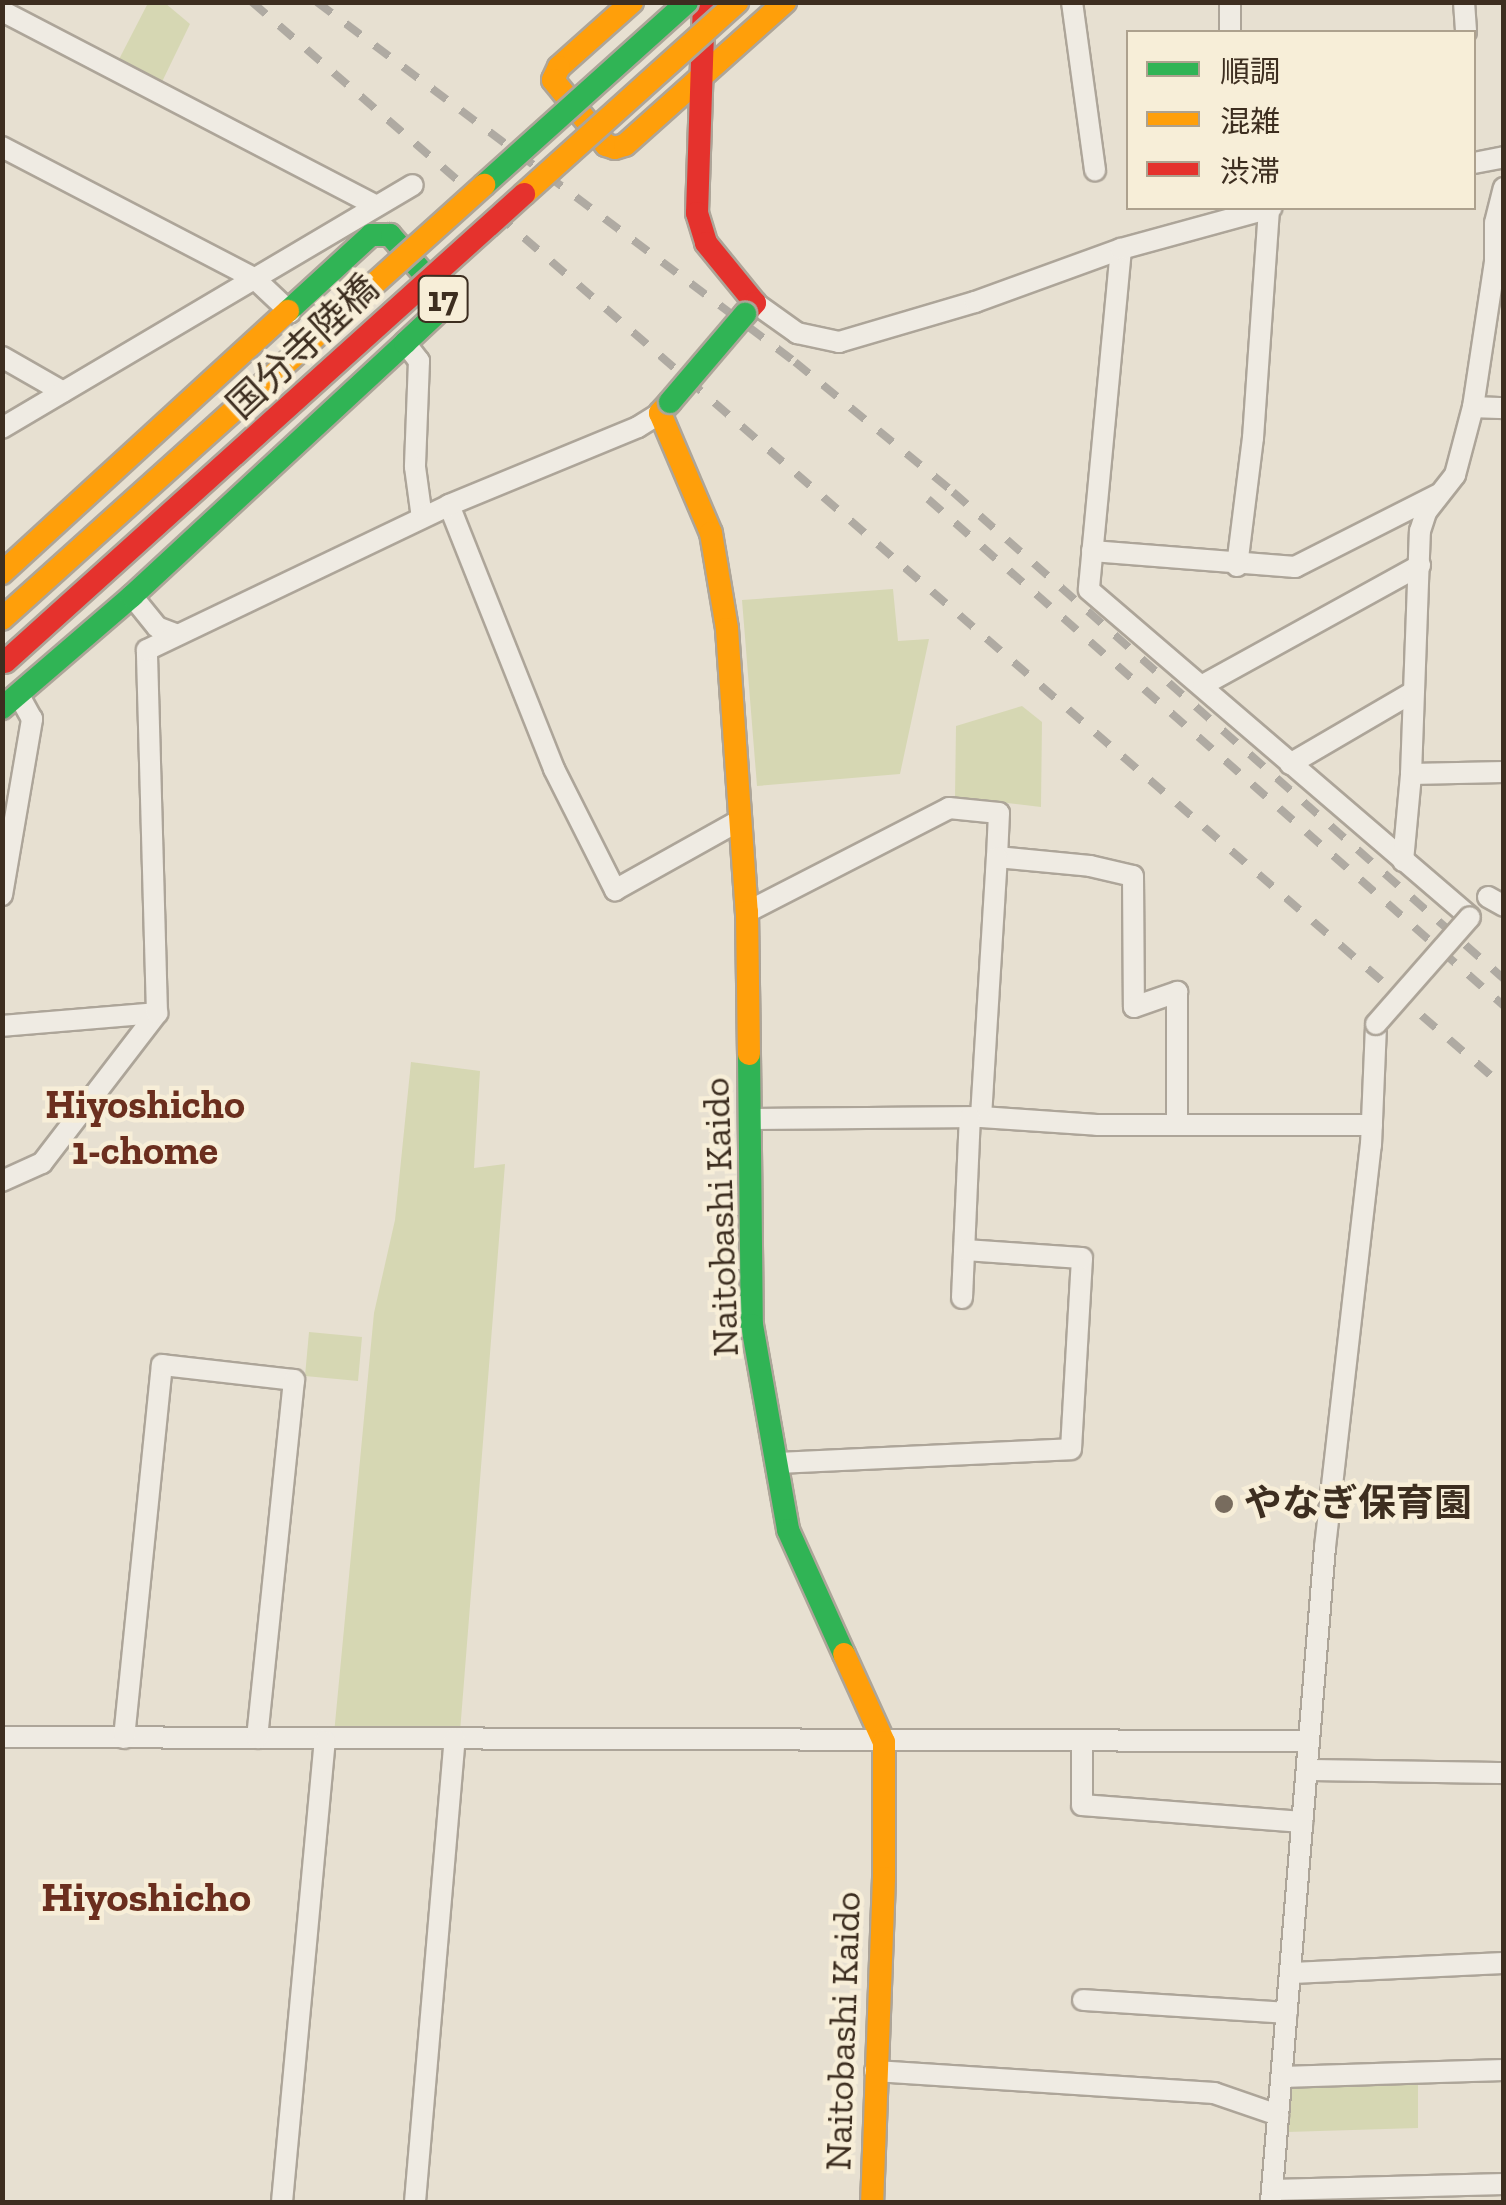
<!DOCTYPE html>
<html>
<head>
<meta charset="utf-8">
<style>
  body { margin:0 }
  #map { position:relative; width:1506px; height:2205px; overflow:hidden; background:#e7e0d1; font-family:"Zilla Slab","Noto Sans JP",serif }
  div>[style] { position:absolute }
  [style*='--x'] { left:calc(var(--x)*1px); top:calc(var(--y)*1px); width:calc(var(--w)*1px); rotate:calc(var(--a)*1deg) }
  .green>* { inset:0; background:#d6d7b3 }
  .roads { filter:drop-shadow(2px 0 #ada599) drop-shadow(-2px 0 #ada599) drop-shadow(0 2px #ada599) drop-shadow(0 -2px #ada599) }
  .street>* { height:20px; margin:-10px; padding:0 10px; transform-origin:10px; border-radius:10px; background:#efebe3 }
  .fast>* { height:22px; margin:-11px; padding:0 11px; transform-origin:11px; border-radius:11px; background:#30b455 }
  .slow>* { height:22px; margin:-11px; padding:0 11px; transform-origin:11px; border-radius:11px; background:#ff9f0a }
  .jam>* { height:22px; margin:-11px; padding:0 11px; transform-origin:11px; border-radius:11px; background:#e5322d }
  .rail>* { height:8px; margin-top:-4px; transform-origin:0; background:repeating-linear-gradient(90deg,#afaaa2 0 18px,transparent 0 36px) }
  .bridges { filter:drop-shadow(2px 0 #ada599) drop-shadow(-2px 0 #ada599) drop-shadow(0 2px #ada599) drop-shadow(0 -2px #ada599) }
  .street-bridge>* { height:20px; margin:-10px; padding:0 10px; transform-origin:10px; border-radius:10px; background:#efebe3 }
  .fast-bridge>* { height:22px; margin:-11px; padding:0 11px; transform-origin:11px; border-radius:11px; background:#30b455 }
  .slow-bridge>* { height:22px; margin:-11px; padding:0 11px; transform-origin:11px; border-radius:11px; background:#ff9f0a }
  .jam-bridge>* { height:22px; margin:-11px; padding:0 11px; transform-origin:11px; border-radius:11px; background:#e5322d }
  .dots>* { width:28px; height:28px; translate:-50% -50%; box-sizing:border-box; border:5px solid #f7eed8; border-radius:50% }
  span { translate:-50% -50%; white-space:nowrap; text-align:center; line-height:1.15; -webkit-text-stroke:9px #f7eed8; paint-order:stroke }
  .shield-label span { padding:2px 8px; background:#f7eed8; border:2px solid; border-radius:8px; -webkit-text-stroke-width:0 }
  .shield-label { font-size:35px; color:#3d2e20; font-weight:700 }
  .street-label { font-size:38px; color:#3d2e20 }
  .poi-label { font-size:38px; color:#3d2e20; font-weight:700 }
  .left { translate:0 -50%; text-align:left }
  .neighbourhood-label { font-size:40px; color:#6b2e1e; font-weight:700 }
  .quarter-label { font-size:42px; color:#6b2e1e; font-weight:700 }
  .frame { position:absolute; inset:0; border:5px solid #3d2e20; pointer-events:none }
  .legend { position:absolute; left:1126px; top:30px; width:350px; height:180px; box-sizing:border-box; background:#f7eed8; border:2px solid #ada18e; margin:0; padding:12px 18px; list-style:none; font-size:30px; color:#3d2e20 }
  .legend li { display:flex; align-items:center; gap:20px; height:50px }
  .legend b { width:50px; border:2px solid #ada18e }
</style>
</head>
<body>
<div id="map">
  <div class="green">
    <i style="clip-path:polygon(148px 3px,165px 3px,190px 24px,159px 88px,115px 67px)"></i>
    <i style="clip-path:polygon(893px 589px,898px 641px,929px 639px,900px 774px,757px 786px,742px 600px)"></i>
    <i style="clip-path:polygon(1022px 706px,1042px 722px,1041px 807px,955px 797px,956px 726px)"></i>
    <i style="clip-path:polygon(411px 1062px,480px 1071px,474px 1168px,505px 1164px,460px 1732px,334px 1734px,374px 1313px,395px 1220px)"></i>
    <i style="clip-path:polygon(309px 1332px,362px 1337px,358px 1381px,305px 1376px)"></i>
    <i style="clip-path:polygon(1418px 2080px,1418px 2128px,1287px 2132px,1292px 2083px)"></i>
  </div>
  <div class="roads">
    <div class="street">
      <i style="--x:1072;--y:2;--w:170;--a:82.2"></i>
      <i style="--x:1230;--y:2;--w:30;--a:90"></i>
      <i style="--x:1464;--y:2;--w:30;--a:86"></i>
      <i style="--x:2;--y:11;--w:422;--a:27.5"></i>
      <i style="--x:2;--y:147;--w:284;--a:27.5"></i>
      <i style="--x:254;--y:278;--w:50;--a:43.4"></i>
      <i style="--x:1474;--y:163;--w:31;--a:-11"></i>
      <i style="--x:1121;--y:249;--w:342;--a:95.4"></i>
      <i style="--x:1089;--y:590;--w:502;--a:40.64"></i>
      <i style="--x:755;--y:303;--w:52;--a:35.5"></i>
      <i style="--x:797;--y:333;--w:43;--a:12.1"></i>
      <i style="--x:839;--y:342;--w:142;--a:-16.4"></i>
      <i style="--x:975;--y:302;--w:155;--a:-20"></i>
      <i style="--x:1121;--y:249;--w:156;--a:-15.3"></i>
      <i style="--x:405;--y:343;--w:23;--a:52"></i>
      <i style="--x:419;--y:361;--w:106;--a:92.2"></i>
      <i style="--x:415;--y:467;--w:51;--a:82.2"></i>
      <i style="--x:2;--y:357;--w:70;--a:29.8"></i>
      <i style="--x:1473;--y:407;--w:31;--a:2"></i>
      <i style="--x:2;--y:428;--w:477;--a:-30.6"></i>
      <i style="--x:449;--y:505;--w:284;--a:68.3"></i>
      <i style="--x:554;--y:769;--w:136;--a:63.2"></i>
      <i style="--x:615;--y:890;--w:143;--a:-29.2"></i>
      <i style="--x:1092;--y:551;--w:204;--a:4.5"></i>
      <i style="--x:1295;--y:567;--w:159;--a:-26.9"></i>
      <i style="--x:1237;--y:566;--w:129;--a:-82.9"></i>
      <i style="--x:1253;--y:438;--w:231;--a:-86"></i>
      <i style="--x:132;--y:596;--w:40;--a:51"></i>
      <i style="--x:157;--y:627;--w:19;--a:21"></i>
      <i style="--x:1203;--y:685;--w:248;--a:-28.9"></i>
      <i style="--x:1290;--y:764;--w:143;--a:-30.3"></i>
      <i style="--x:1411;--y:774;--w:93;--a:-1.2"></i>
      <i style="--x:1403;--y:861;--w:87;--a:-84.7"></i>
      <i style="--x:1411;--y:774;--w:243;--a:-87.9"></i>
      <i style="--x:1420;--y:531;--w:20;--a:-72"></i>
      <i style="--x:1426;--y:512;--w:47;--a:-51.9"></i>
      <i style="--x:1455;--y:475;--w:70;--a:-75.2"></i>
      <i style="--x:1473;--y:407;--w:147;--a:-81.4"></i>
      <i style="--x:1495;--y:262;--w:39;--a:-90"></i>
      <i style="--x:1495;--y:223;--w:36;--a:-76"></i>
      <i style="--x:2;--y:895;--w:179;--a:-80.3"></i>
      <i style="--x:32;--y:719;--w:29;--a:-119"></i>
      <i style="--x:1488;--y:897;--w:18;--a:29"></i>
      <i style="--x:747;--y:912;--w:227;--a:-27.2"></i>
      <i style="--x:949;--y:808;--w:50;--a:5.7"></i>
      <i style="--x:999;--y:813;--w:44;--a:92.6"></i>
      <i style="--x:997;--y:857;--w:93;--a:5.5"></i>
      <i style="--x:1090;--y:866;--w:44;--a:13.1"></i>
      <i style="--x:1133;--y:876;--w:131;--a:89.6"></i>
      <i style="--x:1134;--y:1007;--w:46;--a:-19.2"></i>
      <i style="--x:1177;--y:992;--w:131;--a:90"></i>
      <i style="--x:2;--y:1026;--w:156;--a:-4.8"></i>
      <i style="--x:981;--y:1117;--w:260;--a:-86.5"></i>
      <i style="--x:752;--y:1119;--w:229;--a:-0.5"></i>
      <i style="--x:981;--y:1117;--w:116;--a:3.9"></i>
      <i style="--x:1097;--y:1125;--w:275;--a:0"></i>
      <i style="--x:2;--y:1181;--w:44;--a:-24.2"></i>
      <i style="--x:42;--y:1163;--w:189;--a:-52.5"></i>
      <i style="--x:157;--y:1013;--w:363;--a:-91.6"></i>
      <i style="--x:147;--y:650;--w:335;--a:-25.6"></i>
      <i style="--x:449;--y:505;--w:204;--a:-22.4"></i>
      <i style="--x:638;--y:427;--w:26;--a:-32"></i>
      <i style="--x:962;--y:1298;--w:180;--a:-87.5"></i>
      <i style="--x:777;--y:1463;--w:294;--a:-2.7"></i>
      <i style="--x:1071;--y:1449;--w:191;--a:-86.7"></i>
      <i style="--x:1082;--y:1258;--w:118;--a:-176.1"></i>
      <i style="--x:2;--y:1737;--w:1306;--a:0.18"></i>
      <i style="--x:124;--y:1738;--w:375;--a:-84.2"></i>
      <i style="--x:162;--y:1365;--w:133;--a:6.5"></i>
      <i style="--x:294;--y:1380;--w:360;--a:95.9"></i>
      <i style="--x:1082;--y:1741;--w:64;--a:90"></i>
      <i style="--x:1082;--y:1805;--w:221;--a:4.4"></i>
      <i style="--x:1307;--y:1770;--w:197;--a:0.9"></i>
      <i style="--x:1292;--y:1973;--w:212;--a:-2.7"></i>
      <i style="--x:1083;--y:2000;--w:204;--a:3.6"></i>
      <i style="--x:875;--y:2071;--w:340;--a:3.7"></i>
      <i style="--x:1214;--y:2093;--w:68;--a:19"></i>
      <i style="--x:1282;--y:2077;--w:222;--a:-1.8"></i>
      <i style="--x:1273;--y:2190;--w:231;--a:-1.5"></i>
      <i style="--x:282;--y:2202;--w:463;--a:-84.7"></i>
      <i style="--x:415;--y:2202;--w:465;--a:-85.1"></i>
      <i style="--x:1271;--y:2202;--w:657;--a:-85.29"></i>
      <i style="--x:1325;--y:1547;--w:405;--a:-83.5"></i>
      <i style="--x:1371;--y:1145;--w:121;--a:-87.6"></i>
    </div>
    <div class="fast">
      <i style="--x:2;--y:708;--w:172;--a:-40.7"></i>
      <i style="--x:132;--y:596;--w:372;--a:-42.8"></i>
      <i style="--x:405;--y:343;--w:45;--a:-43.2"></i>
      <i style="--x:438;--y:312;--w:17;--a:-73"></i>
      <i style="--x:443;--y:296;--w:81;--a:-131"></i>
      <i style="--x:390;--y:235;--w:19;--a:180"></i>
      <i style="--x:371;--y:235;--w:113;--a:137.5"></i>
      <i style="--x:749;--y:1054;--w:271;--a:89.4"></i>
      <i style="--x:752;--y:1325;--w:208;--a:80"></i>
      <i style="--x:788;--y:1530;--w:136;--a:65.7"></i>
    </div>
    <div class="slow">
      <i style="--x:632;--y:2;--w:98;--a:138.3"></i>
      <i style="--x:559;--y:67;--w:14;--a:115"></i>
      <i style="--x:553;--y:80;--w:84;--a:50.8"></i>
      <i style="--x:606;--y:145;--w:9;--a:18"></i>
      <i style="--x:615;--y:148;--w:10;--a:-17"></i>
      <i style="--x:625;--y:145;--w:215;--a:-41.8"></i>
      <i style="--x:670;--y:402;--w:15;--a:132"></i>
      <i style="--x:660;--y:413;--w:130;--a:67"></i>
      <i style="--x:711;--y:533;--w:97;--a:80.5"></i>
      <i style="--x:727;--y:629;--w:284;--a:86"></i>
      <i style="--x:747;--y:912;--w:142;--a:89.2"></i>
      <i style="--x:2;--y:573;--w:388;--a:-42.5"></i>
      <i style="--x:844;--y:1654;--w:97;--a:65.6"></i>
      <i style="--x:884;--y:1742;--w:136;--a:90"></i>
      <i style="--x:884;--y:1878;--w:324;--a:92.1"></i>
    </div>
    <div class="jam">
      <i style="--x:704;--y:2;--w:211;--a:91.9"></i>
      <i style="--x:697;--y:213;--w:31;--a:73"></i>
      <i style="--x:706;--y:243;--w:77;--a:50.8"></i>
      <i style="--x:755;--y:303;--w:15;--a:132"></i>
    </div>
  </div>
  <div class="rail">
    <i style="--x:252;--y:2;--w:1657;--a:40.91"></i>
    <i style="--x:317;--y:2;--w:598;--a:36.98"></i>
    <i style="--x:795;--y:362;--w:205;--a:39.4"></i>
    <i style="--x:953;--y:492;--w:735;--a:41.47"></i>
    <i style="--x:928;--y:499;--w:767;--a:41.35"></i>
  </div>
  <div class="bridges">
    <div class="street-bridge">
      <i style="--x:1376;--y:1024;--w:142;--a:-48.7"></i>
    </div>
    <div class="fast-bridge">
      <i style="--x:484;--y:185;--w:273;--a:-42"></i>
      <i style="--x:670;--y:402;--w:116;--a:-49.6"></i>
    </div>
    <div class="slow-bridge">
      <i style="--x:524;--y:194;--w:287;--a:-42"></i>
      <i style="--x:2;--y:619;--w:649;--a:-42"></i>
    </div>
    <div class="jam-bridge">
      <i style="--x:5;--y:662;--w:699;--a:-42.04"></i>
    </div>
  </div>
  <div class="dots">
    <i style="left:1224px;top:1504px;background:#786c5e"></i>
  </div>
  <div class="shield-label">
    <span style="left:443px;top:299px">17</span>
  </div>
  <div class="street-label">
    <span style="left:303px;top:347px;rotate:-43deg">国分寺陸橋</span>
    <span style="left:721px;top:1217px;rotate:-92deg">Naitobashi Kaido</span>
    <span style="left:843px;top:2031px;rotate:-88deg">Naitobashi Kaido</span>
  </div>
  <div class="poi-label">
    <span class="left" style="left:1244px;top:1504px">やなぎ保育園</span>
  </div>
  <div class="neighbourhood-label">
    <span style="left:145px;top:1127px">Hiyoshicho<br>1-chome</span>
  </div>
  <div class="quarter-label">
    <span style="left:146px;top:1897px">Hiyoshicho</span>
  </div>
  <div class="frame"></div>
  <ul class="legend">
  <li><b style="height:12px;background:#30b455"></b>順調</li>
  <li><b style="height:12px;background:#ff9f0a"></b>混雑</li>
  <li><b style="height:12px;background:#e5322d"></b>渋滞</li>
  </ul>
</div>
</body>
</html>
